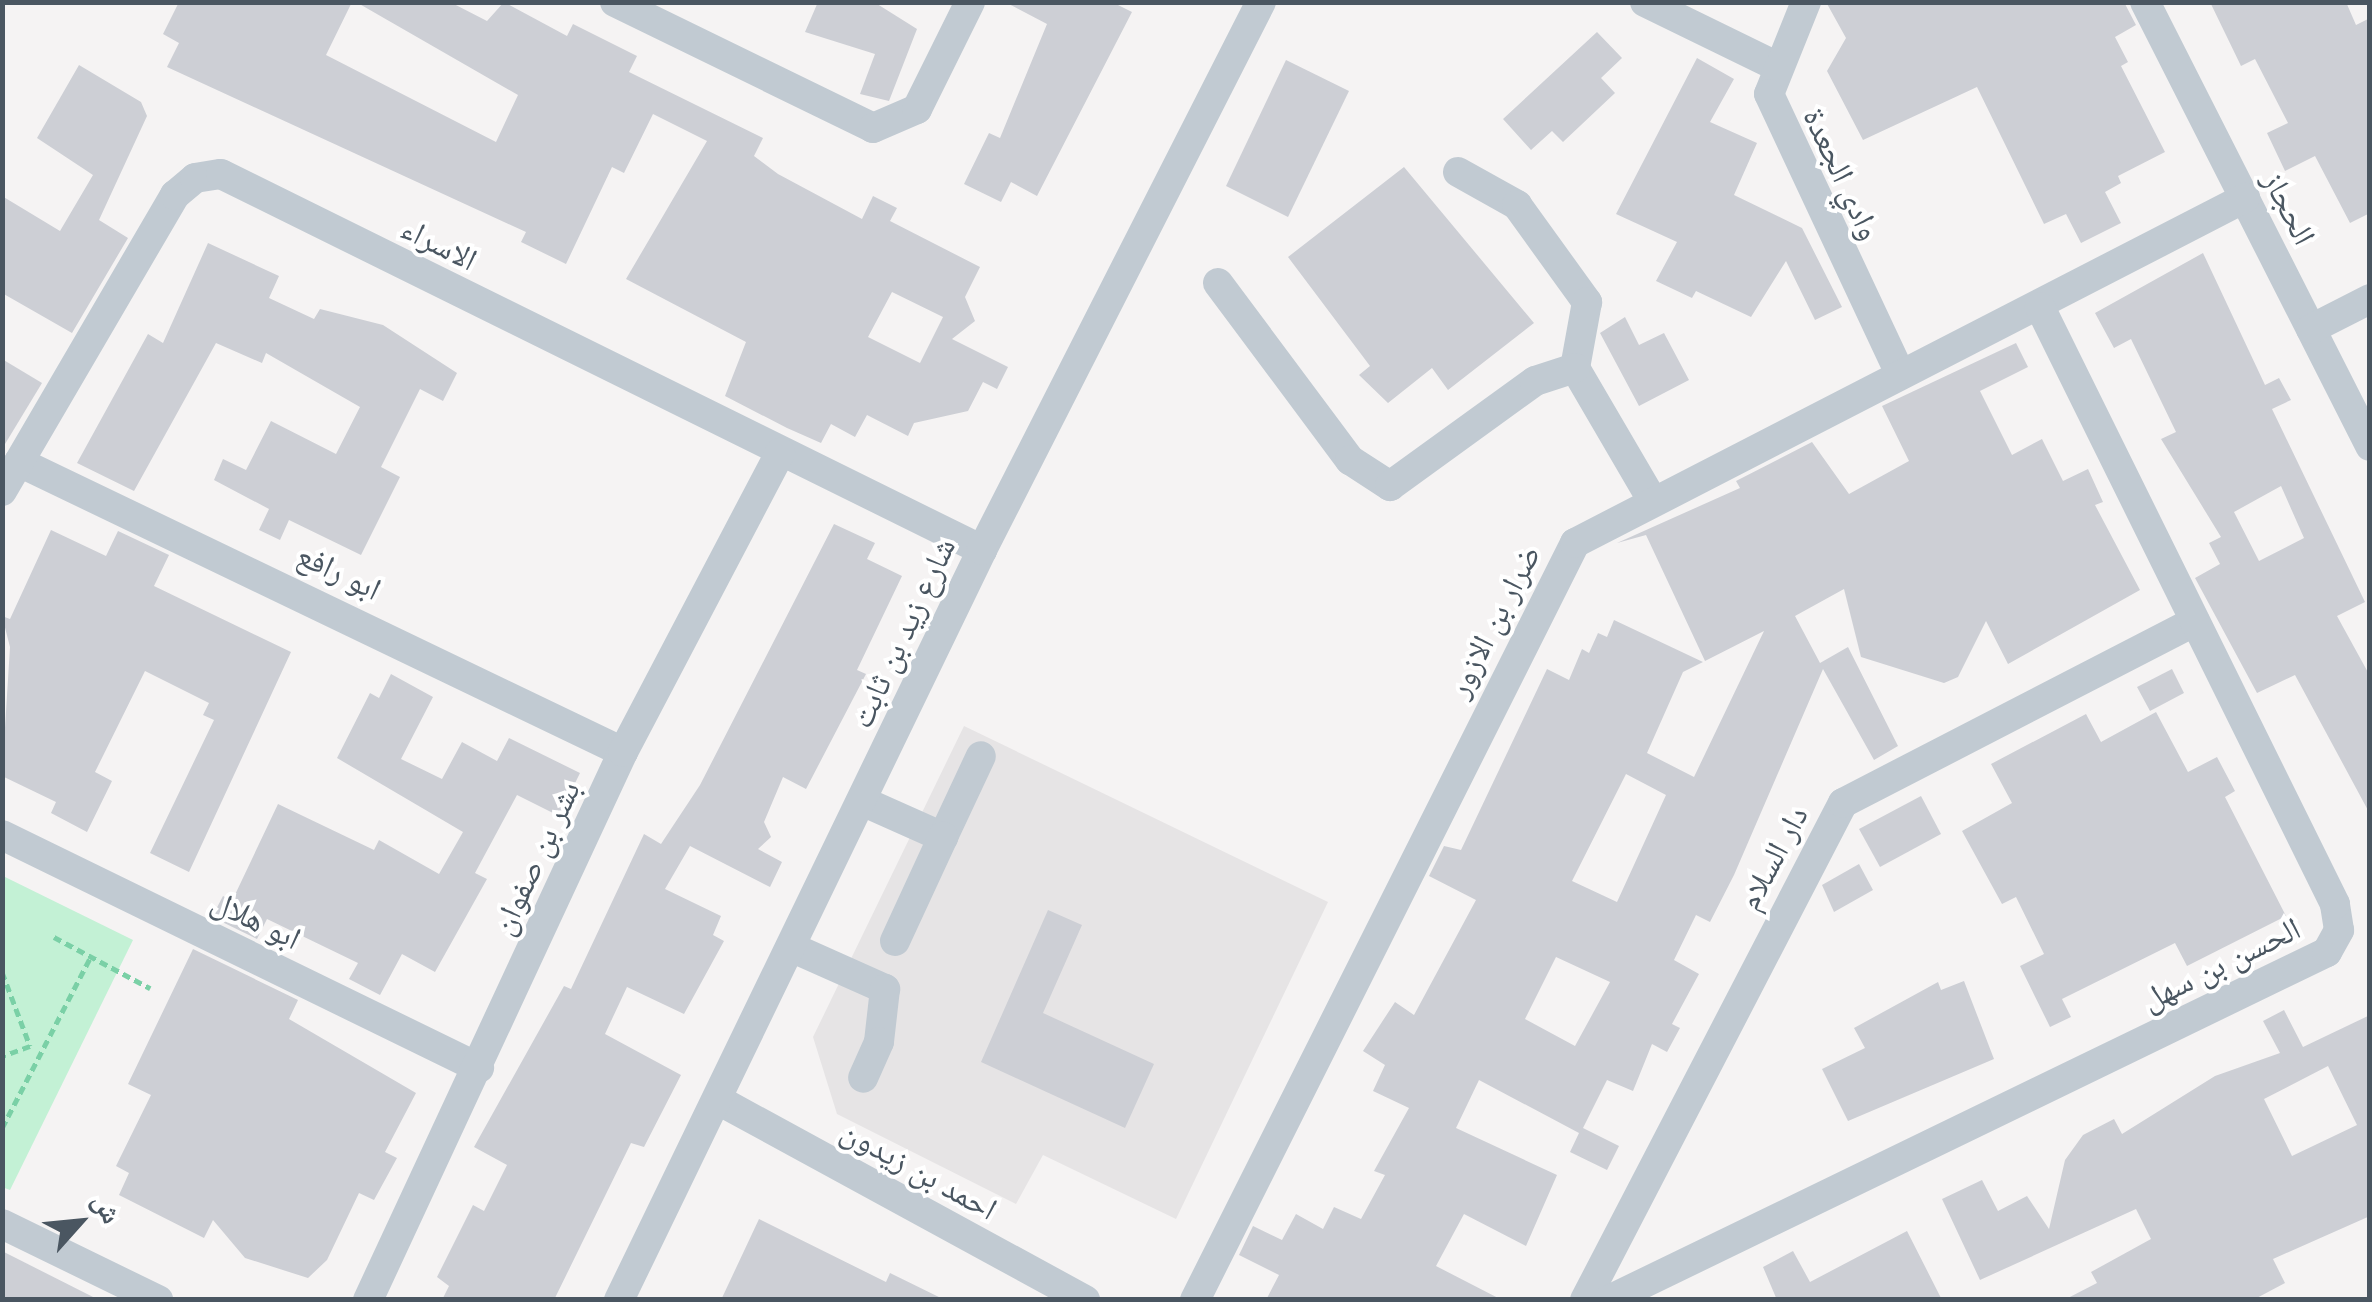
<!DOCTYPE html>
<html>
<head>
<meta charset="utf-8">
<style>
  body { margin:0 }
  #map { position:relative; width:2372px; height:1302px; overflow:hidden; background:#f5f3f3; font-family:Raleway,"Noto Naskh Arabic",sans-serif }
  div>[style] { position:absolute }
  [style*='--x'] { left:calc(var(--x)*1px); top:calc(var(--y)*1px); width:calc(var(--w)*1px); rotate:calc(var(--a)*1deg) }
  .education>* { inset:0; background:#e6e4e5 }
  .green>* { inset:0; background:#c3f1d5 }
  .building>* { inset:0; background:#cdcfd5 }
  .path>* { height:5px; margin-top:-2.5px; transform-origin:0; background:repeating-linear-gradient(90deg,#7ad0a6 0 8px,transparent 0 13px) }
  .minor>* { height:30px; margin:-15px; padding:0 15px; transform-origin:15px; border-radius:15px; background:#c1cad2 }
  span { translate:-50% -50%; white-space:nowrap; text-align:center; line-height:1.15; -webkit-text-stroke:8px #fff; paint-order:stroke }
  .street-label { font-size:32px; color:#4a5661 }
  .frame { position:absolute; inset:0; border:5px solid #4a5661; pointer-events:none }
  .north { position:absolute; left:30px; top:1172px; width:100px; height:100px; -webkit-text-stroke:8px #fff; paint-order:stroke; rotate:63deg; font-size:28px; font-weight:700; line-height:40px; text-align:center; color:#4a5661 }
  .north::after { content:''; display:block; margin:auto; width:35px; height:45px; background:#4a5661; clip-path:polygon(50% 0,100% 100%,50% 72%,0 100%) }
</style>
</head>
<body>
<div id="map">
  <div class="education">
    <i style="clip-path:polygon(964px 726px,1328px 902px,1176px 1219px,1043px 1155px,1016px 1204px,837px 1114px,813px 1037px)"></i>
  </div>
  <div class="green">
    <i style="clip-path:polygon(3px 876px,133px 940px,10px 1190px,2px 1187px)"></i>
  </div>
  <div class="building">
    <i style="clip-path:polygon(evenodd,179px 2px,352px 2px,326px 55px,496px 142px,518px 95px,356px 2px,450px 2px,487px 21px,504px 2px,567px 36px,573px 24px,637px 56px,629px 72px,763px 138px,754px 156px,778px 174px,862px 219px,873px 196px,897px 208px,890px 221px,980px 267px,965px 297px,975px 321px,952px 339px,1008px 367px,997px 389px,983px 382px,968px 411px,914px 423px,908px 436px,867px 415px,855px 437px,831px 424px,821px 443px,787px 428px,725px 396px,746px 342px,626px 279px,707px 141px,653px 114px,624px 173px,612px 167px,566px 264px,521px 242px,526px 232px,167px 67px,179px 43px,163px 34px,179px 2px,892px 292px,943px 317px,920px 363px,868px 337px,892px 292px)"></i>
    <i style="clip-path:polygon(818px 2px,874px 2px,917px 29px,889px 101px,860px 94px,875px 54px,805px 32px)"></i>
    <i style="clip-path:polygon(1005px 2px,1112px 2px,1132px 12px,1037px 196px,1011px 182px,1001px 202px,964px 184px,989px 133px,1000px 138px,1047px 24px)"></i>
    <i style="clip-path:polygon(1826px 2px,2124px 2px,2136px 25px,2115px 37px,2128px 62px,2121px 66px,2165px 152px,2118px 176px,2121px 183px,2105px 192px,2121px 223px,2081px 243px,2066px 214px,2044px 224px,1977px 87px,1863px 140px,1827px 71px,1846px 38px)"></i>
    <i style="clip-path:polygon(2210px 2px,2346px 2px,2356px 25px,2370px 18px,2370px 213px,2350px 223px,2315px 156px,2285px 171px,2267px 133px,2288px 123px,2255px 59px,2241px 66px)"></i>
    <i style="clip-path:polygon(1597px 32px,1622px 58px,1601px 78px,1615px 93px,1563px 142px,1552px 131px,1531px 150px,1503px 119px)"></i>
    <i style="clip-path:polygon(1697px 58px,1734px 79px,1710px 122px,1757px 143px,1734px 195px,1802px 228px,1842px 307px,1815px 320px,1786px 261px,1751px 317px,1696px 291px,1692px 298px,1656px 281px,1677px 242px,1616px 214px)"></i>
    <i style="clip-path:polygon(1286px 60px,1349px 91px,1288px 217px,1226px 186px)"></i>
    <i style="clip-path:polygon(79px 65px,141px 102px,147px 116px,99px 220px,128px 238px,72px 333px,2px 293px,2px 196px,60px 231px,93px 175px,37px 138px)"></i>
    <i style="clip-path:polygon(1404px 167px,1534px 323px,1448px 390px,1432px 368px,1388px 403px,1359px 375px,1370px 366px,1288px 257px)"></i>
    <i style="clip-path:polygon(208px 243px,279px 276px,269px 298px,314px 319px,320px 309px,383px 325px,457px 373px,443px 401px,420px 389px,381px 467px,400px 477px,361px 555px,289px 520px,280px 540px,259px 530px,269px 509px,214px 480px,223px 459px,246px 470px,271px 421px,336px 454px,360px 407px,266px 353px,262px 363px,216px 343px,134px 491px,77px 463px,148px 334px,163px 343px)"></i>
    <i style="clip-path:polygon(evenodd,2203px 253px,2265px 385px,2279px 378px,2291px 400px,2272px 409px,2365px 602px,2337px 616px,2370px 676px,2370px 814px,2295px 675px,2257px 693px,2195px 578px,2220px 564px,2209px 543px,2221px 537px,2161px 439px,2176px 432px,2131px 339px,2114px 348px,2095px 313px,2203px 253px,2281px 486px,2304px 538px,2259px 561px,2234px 512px,2281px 486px)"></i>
    <i style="clip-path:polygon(1625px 317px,1639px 345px,1664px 333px,1689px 380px,1639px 406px,1600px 333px)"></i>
    <i style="clip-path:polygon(evenodd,2016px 343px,2028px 367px,1980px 391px,2012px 455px,2042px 439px,2063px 481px,2088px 469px,2103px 502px,2095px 505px,2140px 590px,2008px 664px,1986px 621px,1958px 677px,1944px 683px,1861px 657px,1844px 589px,1795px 616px,1820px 663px,1848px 647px,1898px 746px,1874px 760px,1823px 669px,1734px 875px,1710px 922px,1696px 915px,1674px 960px,1699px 974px,1672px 1024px,1680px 1028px,1667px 1052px,1652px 1044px,1633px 1091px,1607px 1080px,1583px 1128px,1619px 1146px,1607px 1170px,1570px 1152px,1579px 1133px,1479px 1080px,1456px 1128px,1557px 1175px,1526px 1246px,1464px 1214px,1436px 1266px,1502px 1300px,1266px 1300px,1279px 1275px,1239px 1255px,1253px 1226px,1282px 1240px,1296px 1214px,1323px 1229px,1334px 1207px,1361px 1219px,1385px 1175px,1374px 1171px,1409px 1108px,1373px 1091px,1385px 1065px,1363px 1051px,1395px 1002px,1414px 1015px,1476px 900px,1429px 876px,1444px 846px,1461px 850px,1547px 669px,1569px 680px,1582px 649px,1589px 653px,1598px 633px,1607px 637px,1614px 620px,1703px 662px,1683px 672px,1647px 753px,1694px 777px,1764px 631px,1705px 661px,1646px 535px,1617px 543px,1740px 488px,1736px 481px,1812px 442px,1849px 494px,1909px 461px,1882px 406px,2016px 343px,1626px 774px,1666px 795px,1617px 902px,1572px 881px,1626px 774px,2016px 343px,1556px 957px,1610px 982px,1575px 1046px,1525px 1019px,1556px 957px)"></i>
    <i style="clip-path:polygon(2px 359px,42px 383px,2px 449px)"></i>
    <i style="clip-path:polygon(834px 524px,875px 543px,867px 559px,902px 576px,857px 670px,866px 674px,806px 789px,783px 777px,764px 822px,771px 837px,758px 849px,782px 862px,770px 887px,690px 846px,665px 889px,721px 916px,713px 935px,724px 941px,684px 1014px,627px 987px,605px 1034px,681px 1075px,644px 1147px,631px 1143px,554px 1300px,442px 1300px,449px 1286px,437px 1277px,473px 1205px,484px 1211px,507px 1165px,474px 1147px,564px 986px,571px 989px,644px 834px,661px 844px,700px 785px)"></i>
    <i style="clip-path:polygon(51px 530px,106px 556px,118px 531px,169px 555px,154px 586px,291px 652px,189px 872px,150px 853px,214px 720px,203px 715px,209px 703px,145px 671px,95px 772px,112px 781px,87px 832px,51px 813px,56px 802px,2px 776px,10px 647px,2px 616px,10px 619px)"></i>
    <i style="clip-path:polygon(2172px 669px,2184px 693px,2150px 711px,2137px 687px)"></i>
    <i style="clip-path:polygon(391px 674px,433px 697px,401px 759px,442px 779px,462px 742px,497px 761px,509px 738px,580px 773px,559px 816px,517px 795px,475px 873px,487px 879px,435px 972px,402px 954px,380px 995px,349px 979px,358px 963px,267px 919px,257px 939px,212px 917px,223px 896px,232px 901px,278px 804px,374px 850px,379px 840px,439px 874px,463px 832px,337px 758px,370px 693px,379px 698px)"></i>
    <i style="clip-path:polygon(2156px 712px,2188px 772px,2217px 757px,2235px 791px,2225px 797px,2286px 916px,2187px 966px,2175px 943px,2062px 999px,2071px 1017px,2050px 1027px,2020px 966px,2044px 954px,2016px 897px,2002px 904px,1962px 831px,2012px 803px,1991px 764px,2086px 714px,2101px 742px)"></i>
    <i style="clip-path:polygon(1921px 796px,1941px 834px,1880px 867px,1859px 829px)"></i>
    <i style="clip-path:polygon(1859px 864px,1873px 890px,1834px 912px,1822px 885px)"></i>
    <i style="clip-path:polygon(1048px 910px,1082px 925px,1043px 1013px,1154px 1064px,1125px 1128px,981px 1062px)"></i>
    <i style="clip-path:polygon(193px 949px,298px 1000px,289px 1019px,416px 1093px,385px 1152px,397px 1158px,374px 1200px,359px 1193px,327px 1260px,308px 1278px,245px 1258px,213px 1220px,204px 1238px,119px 1195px,129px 1173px,116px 1166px,151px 1095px,128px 1084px)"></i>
    <i style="clip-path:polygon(1964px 981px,1994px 1059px,1848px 1121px,1822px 1069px,1865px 1048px,1854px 1028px,1938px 982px,1941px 990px)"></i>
    <i style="clip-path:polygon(evenodd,2284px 1010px,2303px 1047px,2370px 1015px,2370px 1216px,2273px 1259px,2285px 1283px,2253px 1300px,2064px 1300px,2097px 1283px,2091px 1272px,2151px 1239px,2136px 1209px,1980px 1280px,1942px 1199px,1982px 1180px,1998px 1211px,2027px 1196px,2049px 1229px,2065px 1160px,2083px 1135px,2114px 1119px,2122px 1134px,2215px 1076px,2280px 1053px,2263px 1021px,2284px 1010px,2328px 1066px,2357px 1125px,2292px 1156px,2264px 1099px,2328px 1066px)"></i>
    <i style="clip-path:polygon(759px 1219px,886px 1282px,890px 1273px,945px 1300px,721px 1300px)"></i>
    <i style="clip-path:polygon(1907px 1231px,1942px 1300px,1777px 1300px,1763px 1267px,1793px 1251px,1810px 1282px)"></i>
    <i style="clip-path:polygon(2px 1251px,99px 1300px,2px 1300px)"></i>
  </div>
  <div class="path">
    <i style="--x:54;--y:937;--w:109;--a:28"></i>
    <i style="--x:2;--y:972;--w:79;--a:69.3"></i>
    <i style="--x:30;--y:1046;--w:30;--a:160"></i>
    <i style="--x:2;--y:1128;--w:191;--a:-62.6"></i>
  </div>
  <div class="minor">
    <i style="--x:615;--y:2;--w:287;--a:26"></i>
    <i style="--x:873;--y:128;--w:48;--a:-23.4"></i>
    <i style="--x:917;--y:109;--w:119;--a:-63.6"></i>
    <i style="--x:1645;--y:2;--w:146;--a:26"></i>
    <i style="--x:1806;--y:2;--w:99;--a:111.9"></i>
    <i style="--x:1769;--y:94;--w:305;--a:64.9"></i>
    <i style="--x:2145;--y:2;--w:498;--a:63.1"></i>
    <i style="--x:1458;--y:172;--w:68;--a:29.2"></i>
    <i style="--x:1517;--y:205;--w:120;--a:54.2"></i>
    <i style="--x:1587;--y:302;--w:67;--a:100.3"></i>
    <i style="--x:1575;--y:368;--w:151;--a:59.7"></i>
    <i style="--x:1218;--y:283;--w:221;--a:53.3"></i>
    <i style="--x:1350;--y:460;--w:48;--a:33"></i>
    <i style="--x:1390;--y:486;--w:179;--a:-35.9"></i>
    <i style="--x:1535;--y:381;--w:42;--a:-18"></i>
    <i style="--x:2311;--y:329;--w:66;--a:-27"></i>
    <i style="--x:19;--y:462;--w:670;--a:25.65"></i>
    <i style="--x:2;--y:491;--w:343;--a:-59.7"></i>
    <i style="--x:175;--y:195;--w:26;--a:-40"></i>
    <i style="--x:195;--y:178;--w:26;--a:-9"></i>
    <i style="--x:221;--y:174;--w:849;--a:26.29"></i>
    <i style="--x:862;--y:801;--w:89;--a:24"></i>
    <i style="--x:943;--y:837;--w:89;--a:-64.9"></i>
    <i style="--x:2;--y:835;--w:531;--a:26.03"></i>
    <i style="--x:895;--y:941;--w:115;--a:-65.2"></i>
    <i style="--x:793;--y:948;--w:101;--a:24"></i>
    <i style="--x:885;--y:989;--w:53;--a:96.5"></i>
    <i style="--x:879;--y:1042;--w:39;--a:114"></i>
    <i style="--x:720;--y:1101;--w:416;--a:28.6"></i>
    <i style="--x:2;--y:1224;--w:174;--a:26"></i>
    <i style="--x:368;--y:1300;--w:604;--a:-65.05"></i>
    <i style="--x:623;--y:752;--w:338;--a:-62.3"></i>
    <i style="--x:619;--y:1300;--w:833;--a:-64.17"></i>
    <i style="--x:982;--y:550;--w:615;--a:-63.02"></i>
    <i style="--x:1195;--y:1300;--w:847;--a:-63.34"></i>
    <i style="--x:1575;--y:543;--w:754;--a:-27.25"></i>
    <i style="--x:1585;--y:1300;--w:560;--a:-62.57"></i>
    <i style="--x:1843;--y:803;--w:396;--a:-27.3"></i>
    <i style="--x:1609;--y:1300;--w:798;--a:-25.86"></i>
    <i style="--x:2327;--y:952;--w:25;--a:-61"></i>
    <i style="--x:2339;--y:930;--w:26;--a:-99"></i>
    <i style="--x:2335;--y:904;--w:666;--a:-116.3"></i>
  </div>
  <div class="street-label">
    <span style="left:1842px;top:174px;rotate:65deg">وادي الجعدة</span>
    <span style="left:2289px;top:208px;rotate:63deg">الحجاز</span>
    <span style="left:439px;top:244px;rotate:27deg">الاسراء</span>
    <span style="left:339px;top:572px;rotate:26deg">ابو رافع</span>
    <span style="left:1494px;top:621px;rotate:-63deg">ضرار بن الازور</span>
    <span style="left:903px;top:633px;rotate:-65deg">شارع زيد بن ثابت</span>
    <span style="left:536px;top:858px;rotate:-65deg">بشر بن صفوان</span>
    <span style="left:1773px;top:858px;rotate:-62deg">دار السلام</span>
    <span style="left:256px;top:920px;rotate:26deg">ابو هلال</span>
    <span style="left:2221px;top:964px;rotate:-26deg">الحسن بن سهل</span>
    <span style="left:919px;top:1170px;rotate:29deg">احمد بن زيدون</span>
  </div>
  <div class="frame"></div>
  <div class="north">ش</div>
</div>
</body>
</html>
